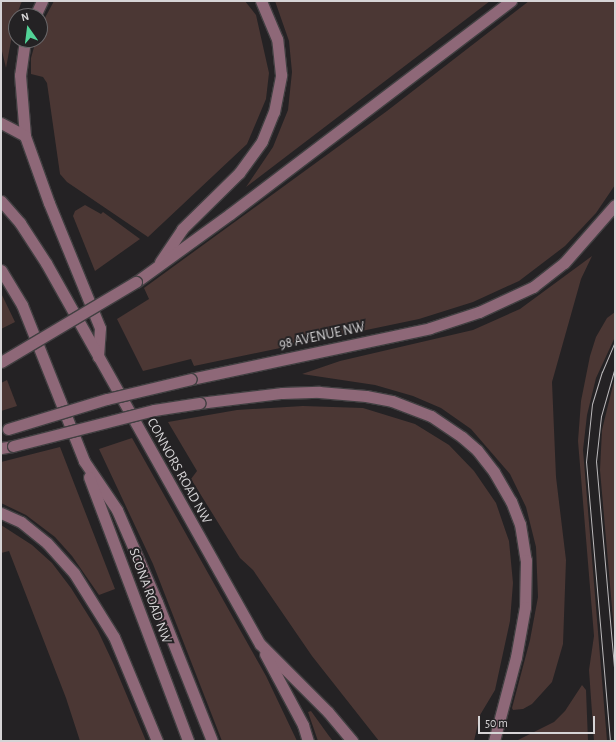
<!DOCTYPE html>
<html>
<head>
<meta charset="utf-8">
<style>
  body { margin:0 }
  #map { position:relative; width:616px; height:742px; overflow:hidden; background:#242224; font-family:"Alegreya Sans",sans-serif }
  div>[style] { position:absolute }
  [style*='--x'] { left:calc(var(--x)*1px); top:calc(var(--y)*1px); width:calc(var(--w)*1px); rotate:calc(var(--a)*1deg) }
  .green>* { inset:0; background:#4b3734 }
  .roads { filter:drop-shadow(1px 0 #413f41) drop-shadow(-1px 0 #413f41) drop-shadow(0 1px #413f41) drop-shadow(0 -1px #413f41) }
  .secondary>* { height:11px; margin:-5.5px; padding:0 5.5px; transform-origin:5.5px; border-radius:5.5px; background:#8e6878 }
  .tram>* { height:1px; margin:-0.5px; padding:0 0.5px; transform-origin:0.5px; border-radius:0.5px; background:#bbb9bb }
  .bridges { filter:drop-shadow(1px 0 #413f41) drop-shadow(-1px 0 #413f41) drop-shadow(0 1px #413f41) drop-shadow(0 -1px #413f41) }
  .secondary-bridge>* { height:11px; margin:-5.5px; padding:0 5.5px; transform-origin:5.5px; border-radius:5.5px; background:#8e6878 }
  span { translate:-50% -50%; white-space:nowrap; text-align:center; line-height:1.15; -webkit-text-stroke:4px #242224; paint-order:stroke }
  .street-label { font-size:14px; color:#d6d4d6 }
  .frame { position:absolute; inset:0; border:2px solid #d6d4d6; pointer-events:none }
  .north { position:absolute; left:8px; top:8px; width:40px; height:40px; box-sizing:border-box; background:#242224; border:1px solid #6b696b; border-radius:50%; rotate:346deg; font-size:11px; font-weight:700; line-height:16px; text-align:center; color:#d6d4d6 }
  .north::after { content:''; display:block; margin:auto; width:14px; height:18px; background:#52d397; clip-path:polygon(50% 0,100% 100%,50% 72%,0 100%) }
  .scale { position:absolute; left:478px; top:716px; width:117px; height:18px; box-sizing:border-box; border:2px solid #d6d4d6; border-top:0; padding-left:5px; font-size:12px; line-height:14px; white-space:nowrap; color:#d6d4d6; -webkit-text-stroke:3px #242224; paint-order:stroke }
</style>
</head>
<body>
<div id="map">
  <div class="green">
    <i style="clip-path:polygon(1px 1px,22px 1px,15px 19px,6px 68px,1px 47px)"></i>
    <i style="clip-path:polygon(54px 1px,245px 1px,256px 15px,269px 73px,266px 99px,247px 144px,148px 237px,67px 182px,60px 174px,47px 83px,43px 77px,31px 74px,31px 58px,36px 40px,40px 40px,40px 27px)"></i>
    <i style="clip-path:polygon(275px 1px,490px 1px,246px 187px,273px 147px,288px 110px,292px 72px,289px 41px)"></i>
    <i style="clip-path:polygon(529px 1px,615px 1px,615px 185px,596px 213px,565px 246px,519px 281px,473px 302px,419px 319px,194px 366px,191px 359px,143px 371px,117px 319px,149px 299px,144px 288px,387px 111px)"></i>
    <i style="clip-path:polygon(85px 205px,101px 214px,103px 212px,140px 239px,95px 271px,73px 216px,75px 211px)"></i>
    <i style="clip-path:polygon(592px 256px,581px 279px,552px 382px,556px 477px,566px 560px,563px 644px,552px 682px,532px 704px,523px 709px,513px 710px,512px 708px,530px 640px,538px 597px,536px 547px,526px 507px,510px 474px,471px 429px,441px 408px,413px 396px,375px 385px,302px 374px,340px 361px,473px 330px,520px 309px)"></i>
    <i style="clip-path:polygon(1px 293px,15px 322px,1px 329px)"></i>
    <i style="clip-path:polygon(615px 312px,615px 337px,596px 378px,587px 415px,583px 450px,607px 741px,594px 741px,589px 670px,594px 636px,578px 441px,581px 401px,590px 356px,596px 337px,607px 318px)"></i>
    <i style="clip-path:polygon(615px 377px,615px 642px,600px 470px,602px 430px)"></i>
    <i style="clip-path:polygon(7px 380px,17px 406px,1px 411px,1px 383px)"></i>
    <i style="clip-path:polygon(303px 406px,363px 408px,415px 424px,449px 445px,474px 471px,496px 503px,509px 541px,513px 583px,510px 621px,495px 690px,480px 715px,474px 741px,379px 741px,312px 656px,253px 570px,240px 558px,191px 479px,197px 471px,168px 422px,237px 410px)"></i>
    <i style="clip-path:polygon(132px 438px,266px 676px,297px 741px,222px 741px,153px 564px,99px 449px)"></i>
    <i style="clip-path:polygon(60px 447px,115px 589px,99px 595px,72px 556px,55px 537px,26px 515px,1px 503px,1px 462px)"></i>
    <i style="clip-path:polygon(1px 525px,32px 545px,52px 563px,71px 588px,98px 631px,114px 665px,146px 741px,80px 741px,66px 698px,9px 551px,1px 553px)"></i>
    <i style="clip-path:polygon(582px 685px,586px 690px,588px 741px,516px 741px,554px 722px,565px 711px)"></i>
    <i style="clip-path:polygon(311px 711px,329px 736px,333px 741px,318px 741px,308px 712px)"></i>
  </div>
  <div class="roads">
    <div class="secondary">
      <i style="--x:35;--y:16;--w:17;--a:-65"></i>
      <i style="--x:25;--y:40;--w:35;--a:98"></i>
      <i style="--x:20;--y:75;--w:61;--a:85.3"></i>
      <i style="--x:25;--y:136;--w:71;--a:70.3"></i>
      <i style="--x:49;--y:203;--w:135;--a:67.8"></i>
      <i style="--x:100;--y:328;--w:29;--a:94"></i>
      <i style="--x:1;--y:123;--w:27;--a:28"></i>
      <i style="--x:1;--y:201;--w:29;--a:49"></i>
      <i style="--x:20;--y:223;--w:48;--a:57"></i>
      <i style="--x:46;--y:263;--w:437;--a:60.7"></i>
      <i style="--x:260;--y:644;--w:96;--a:45"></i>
      <i style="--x:328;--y:712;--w:38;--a:50"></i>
      <i style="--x:160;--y:262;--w:40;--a:-56"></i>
      <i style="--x:182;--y:229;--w:80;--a:-44.5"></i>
      <i style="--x:239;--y:173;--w:39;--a:-54"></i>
      <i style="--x:262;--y:141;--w:31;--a:-68"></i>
      <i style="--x:274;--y:112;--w:38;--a:-79"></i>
      <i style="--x:281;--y:75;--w:36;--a:-96"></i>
      <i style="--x:277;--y:39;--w:41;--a:-112.8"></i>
      <i style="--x:1;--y:270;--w:41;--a:59"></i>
      <i style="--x:22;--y:305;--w:168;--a:68.3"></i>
      <i style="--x:84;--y:461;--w:59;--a:56"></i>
      <i style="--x:117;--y:510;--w:100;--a:66.5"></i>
      <i style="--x:157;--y:602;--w:149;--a:68.4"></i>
      <i style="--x:136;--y:282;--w:116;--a:-35.9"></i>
      <i style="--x:230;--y:214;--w:353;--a:-37.2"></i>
      <i style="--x:191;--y:379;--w:244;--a:-12"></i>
      <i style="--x:430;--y:328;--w:52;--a:-18.1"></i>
      <i style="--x:479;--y:312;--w:60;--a:-24.8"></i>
      <i style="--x:533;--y:287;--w:39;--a:-38"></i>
      <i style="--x:564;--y:263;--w:77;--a:-48.7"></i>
      <i style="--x:199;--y:403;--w:84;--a:-6.9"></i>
      <i style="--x:282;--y:393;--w:37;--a:-2"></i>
      <i style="--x:319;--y:392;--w:47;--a:4.9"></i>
      <i style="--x:366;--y:396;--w:26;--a:11"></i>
      <i style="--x:392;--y:401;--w:42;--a:21"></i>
      <i style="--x:431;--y:416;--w:37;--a:34"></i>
      <i style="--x:462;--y:437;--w:20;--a:41"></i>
      <i style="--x:477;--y:450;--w:28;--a:52"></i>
      <i style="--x:494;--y:472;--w:34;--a:60"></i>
      <i style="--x:511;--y:501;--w:25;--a:69"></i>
      <i style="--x:520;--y:524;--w:36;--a:81"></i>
      <i style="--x:526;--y:560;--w:47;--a:91.2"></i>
      <i style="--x:525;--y:607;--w:51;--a:100.2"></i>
      <i style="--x:516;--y:657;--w:87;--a:104.7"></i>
      <i style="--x:1;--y:448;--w:12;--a:-9"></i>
      <i style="--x:89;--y:477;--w:282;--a:69.4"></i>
      <i style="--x:1;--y:513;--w:22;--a:24"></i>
      <i style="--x:21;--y:522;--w:33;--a:39"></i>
      <i style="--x:47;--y:543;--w:40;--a:48"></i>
      <i style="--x:74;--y:573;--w:75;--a:58"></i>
      <i style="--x:114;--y:637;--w:113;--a:67.5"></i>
      <i style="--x:265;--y:654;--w:81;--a:61.8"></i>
      <i style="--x:303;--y:725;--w:17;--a:73"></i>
    </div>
  </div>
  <div class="tram">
    <i style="--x:615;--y:367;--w:51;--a:105.9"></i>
    <i style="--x:601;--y:416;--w:45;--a:96.3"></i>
    <i style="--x:596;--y:461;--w:217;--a:85"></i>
    <i style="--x:610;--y:741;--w:280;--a:-94.9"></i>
    <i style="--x:586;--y:462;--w:58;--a:-84.1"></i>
    <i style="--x:592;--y:404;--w:34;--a:-73"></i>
    <i style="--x:602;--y:372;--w:33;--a:-67"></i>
  </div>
  <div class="bridges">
    <div class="secondary-bridge">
      <i style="--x:1;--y:362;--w:157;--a:-30.7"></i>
      <i style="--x:8;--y:429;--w:103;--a:-16.9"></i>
      <i style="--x:107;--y:399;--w:86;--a:-13.4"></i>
      <i style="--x:13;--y:446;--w:146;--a:-14.3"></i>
      <i style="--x:154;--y:410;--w:46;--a:-8.8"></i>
    </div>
  </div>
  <div class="street-label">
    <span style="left:322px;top:336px;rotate:-12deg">98 AVENUE NW</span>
    <span style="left:179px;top:471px;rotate:61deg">CONNORS ROAD NW</span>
    <span style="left:150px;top:596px;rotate:70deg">SCONA ROAD NW</span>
  </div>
  <div class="frame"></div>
  <div class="north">N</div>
  <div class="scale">50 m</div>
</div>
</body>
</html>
